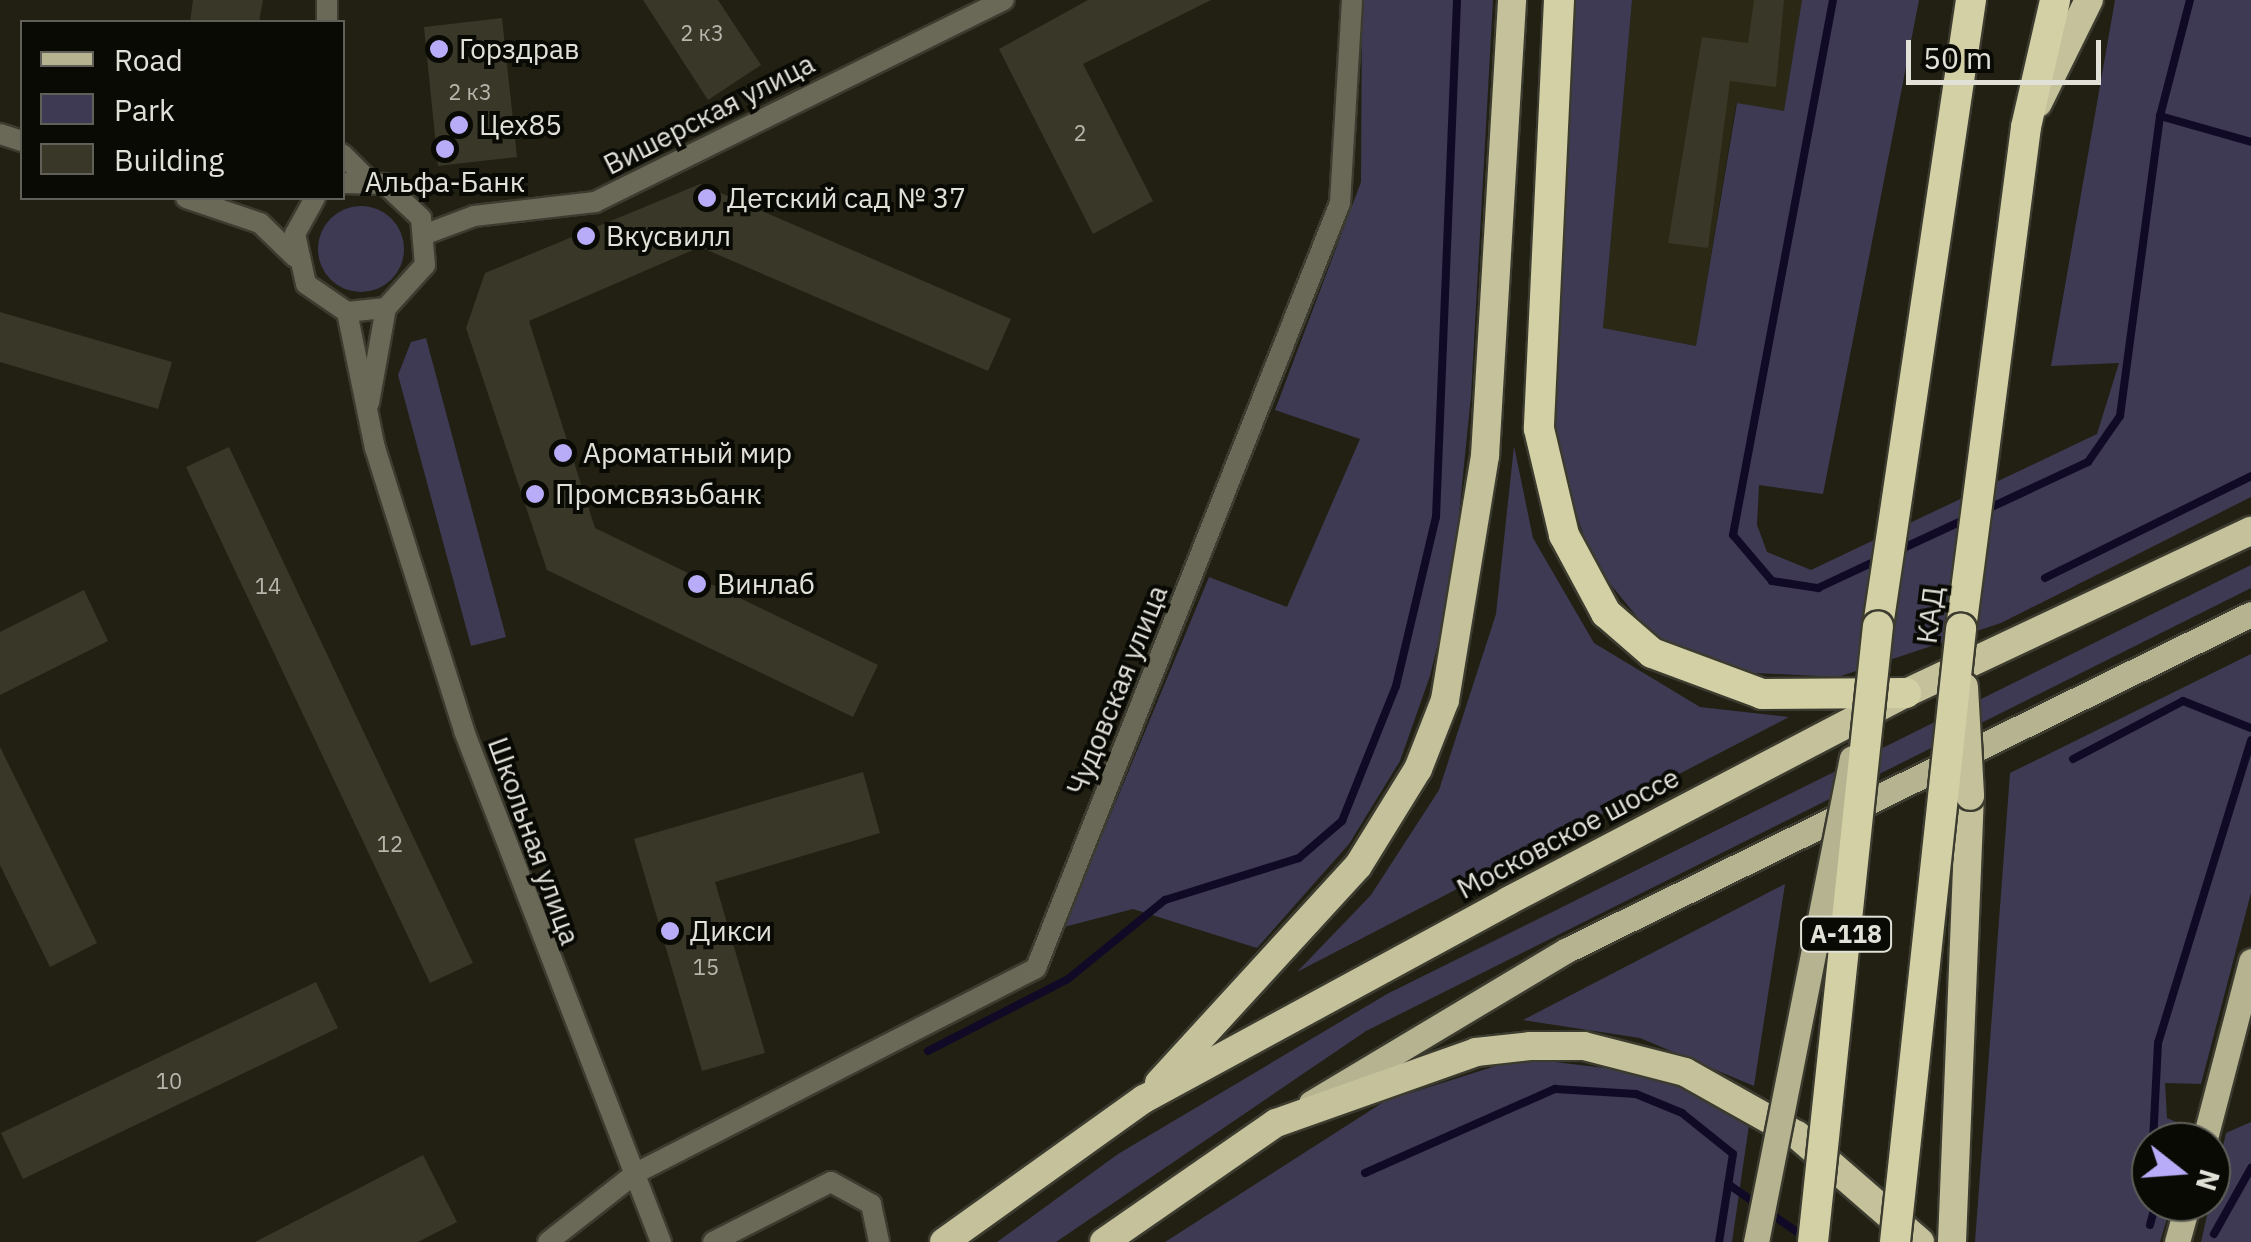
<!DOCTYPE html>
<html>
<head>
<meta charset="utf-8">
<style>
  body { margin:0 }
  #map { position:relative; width:2251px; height:1242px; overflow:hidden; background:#212013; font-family:"IBM Plex Sans",sans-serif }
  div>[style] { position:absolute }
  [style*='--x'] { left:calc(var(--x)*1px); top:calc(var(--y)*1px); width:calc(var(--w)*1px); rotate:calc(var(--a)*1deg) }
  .built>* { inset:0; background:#2b2915 }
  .green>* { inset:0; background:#3e3a53 }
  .round { border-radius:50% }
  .stream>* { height:8px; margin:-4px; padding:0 4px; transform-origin:4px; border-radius:4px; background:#110a26 }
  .building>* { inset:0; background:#383728 }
  .roads { filter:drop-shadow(2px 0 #3c3b2f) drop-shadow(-2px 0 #3c3b2f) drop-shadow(0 2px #3c3b2f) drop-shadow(0 -2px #3c3b2f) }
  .minor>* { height:20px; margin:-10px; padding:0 10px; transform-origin:10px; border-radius:10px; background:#6a6958 }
  .tertiary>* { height:20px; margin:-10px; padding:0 10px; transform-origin:10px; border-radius:10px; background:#6a6958 }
  .primary>* { height:25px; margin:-12.5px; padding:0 12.5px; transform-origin:12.5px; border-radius:12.5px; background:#b6b390 }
  .trunk>* { height:28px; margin:-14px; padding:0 14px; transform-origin:14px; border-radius:14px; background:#c5c29b }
  .motorway>* { height:30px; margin:-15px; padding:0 15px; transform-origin:15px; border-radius:15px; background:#d4d0a6 }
  .bridges { filter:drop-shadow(2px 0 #3c3b2f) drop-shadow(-2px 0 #3c3b2f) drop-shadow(0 2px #3c3b2f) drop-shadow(0 -2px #3c3b2f) }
  .primary-bridge>* { height:25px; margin:-12.5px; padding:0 12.5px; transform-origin:12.5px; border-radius:12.5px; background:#b6b390 }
  .trunk-bridge>* { height:28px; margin:-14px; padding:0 14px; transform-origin:14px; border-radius:14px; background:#c5c29b }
  .motorway-bridge>* { height:30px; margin:-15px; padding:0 15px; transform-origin:15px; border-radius:15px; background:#d4d0a6 }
  .dots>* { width:28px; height:28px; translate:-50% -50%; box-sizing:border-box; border:5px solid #0a0a05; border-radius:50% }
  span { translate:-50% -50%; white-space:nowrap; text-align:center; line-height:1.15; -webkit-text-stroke:8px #0a0a05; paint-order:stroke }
  .number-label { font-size:22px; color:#b7b6ac }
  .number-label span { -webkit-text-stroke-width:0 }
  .shield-label span { padding:2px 8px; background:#0a0a05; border:2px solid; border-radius:8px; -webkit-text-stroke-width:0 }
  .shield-label { font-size:25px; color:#e1e1d8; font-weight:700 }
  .poi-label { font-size:28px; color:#e1e1d8 }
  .left { translate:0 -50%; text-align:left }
  .street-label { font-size:28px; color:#e1e1d8 }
  .legend { position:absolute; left:20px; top:20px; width:325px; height:180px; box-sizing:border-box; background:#0a0a05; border:2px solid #606059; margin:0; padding:12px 18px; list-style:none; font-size:30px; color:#e1e1d8 }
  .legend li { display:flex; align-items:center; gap:20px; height:50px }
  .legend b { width:50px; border:2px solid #606059 }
  .north { position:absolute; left:2131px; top:1122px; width:100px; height:100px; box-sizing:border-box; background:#0a0a05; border:2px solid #606059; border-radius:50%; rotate:107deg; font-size:28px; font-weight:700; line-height:40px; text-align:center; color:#e1e1d8 }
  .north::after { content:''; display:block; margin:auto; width:35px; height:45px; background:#b8abf7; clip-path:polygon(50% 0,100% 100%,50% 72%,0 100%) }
  .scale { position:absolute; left:1906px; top:40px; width:195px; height:45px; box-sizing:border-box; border:5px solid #e1e1d8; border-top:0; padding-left:12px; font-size:30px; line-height:35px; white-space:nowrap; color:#e1e1d8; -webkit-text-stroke:8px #0a0a05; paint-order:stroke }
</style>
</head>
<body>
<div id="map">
  <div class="built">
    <i style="clip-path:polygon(1632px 0,1802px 0,1784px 112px,1736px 103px,1696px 346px,1603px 328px)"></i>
  </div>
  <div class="green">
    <i style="clip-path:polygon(1362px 0,1493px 0,1471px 396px,1452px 584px,1430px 676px,1400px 761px,1349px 844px,1257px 948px,1133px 909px,1064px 927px,1209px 577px,1287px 607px,1360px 439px,1275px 410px,1361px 182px)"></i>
    <i style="clip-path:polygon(1574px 0,1632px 0,1603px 328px,1696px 346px,1737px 103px,1784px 111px,1802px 0,1919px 0,1823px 494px,1759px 485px,1757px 525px,1767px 552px,1811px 570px,2097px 434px,2119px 363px,2051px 366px,2115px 0,2251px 0,2251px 497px,2001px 623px,1838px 677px,1737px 672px,1652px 635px,1593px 563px,1559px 462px,1554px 404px)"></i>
    <i class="round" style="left:318px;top:206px;width:86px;height:86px"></i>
    <i style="clip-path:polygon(426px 338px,506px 637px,471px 646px,398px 375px,411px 342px)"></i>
    <i style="clip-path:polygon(1514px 446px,1533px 538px,1594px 643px,1700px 707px,1789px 717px,1297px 972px,1371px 895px,1439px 790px,1496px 614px)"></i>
    <i style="clip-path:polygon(2251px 565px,2251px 588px,1366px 1031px,1056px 1242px,997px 1242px,1118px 1154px,1387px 994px)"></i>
    <i style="clip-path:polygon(2251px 654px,2251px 893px,2201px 1084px,2165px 1083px,2167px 1118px,2192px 1129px,2188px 1142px,2151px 1142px,2151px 1202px,2172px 1202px,2160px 1242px,1975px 1242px,2010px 773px)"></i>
    <i style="clip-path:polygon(1785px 884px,1754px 1086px,1640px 1038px,1523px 1020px)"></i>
    <i style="clip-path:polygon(1521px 1058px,1646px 1073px,1750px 1118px,1732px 1242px,1165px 1242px,1385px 1101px)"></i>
    <i style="clip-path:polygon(2251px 1122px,2251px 1242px,2201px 1242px,2226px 1133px)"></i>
  </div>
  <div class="stream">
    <i style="--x:1833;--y:0;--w:544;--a:100.59"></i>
    <i style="--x:1733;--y:535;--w:60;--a:49.7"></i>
    <i style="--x:1772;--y:581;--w:47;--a:8.7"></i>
    <i style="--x:1818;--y:588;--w:68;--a:-25.1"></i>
    <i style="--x:2160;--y:116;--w:95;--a:15.9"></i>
    <i style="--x:1983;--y:511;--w:116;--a:-25"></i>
    <i style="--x:2088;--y:462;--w:56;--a:-55.2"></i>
    <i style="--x:2120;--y:416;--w:303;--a:-82.4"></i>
    <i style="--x:2160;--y:116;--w:120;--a:-75.5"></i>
    <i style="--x:1897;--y:551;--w:76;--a:-24.9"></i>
    <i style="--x:2045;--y:578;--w:230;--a:-26.3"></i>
    <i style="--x:2073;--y:759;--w:124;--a:-27.8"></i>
    <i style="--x:2183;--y:701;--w:73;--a:21.7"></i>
    <i style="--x:928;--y:1051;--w:157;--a:-27.2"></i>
    <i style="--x:1068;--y:979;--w:125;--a:-39.2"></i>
    <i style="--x:1165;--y:900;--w:140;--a:-17.4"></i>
    <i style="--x:1299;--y:858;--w:57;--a:-40.7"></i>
    <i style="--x:1342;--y:821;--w:145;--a:-68.2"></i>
    <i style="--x:1396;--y:686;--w:174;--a:-76.7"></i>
    <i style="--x:1436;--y:517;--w:517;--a:-87.67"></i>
    <i style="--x:2153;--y:1142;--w:99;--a:-87.1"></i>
    <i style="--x:2158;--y:1043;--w:317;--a:-72.9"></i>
    <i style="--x:1365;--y:1173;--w:208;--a:-23.9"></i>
    <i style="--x:1555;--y:1089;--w:81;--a:3.5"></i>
    <i style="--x:1636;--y:1094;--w:50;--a:22.4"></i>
    <i style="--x:1682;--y:1113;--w:65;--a:38.8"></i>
    <i style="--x:1733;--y:1154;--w:89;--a:99"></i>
    <i style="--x:1728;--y:1184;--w:96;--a:34.8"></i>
    <i style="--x:2150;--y:1225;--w:24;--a:-75"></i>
    <i style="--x:2214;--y:1234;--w:76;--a:-60.7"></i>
  </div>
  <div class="building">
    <i style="clip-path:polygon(193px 0,263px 0,259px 22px,190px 22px)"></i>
    <i style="clip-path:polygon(643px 0,718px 0,761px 65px,708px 100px)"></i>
    <i style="clip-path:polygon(1088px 0,1211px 0,1083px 64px,1153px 201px,1093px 234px,999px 49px)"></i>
    <i style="clip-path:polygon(1754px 0,1784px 0,1776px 87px,1730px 81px,1708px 248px,1668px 243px,1702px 37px,1748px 43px)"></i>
    <i style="clip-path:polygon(502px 18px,517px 157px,438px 166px,424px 27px)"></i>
    <i style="clip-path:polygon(700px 184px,1011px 319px,988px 371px,700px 247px,529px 321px,595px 528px,878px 665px,853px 717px,547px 570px,466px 328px,485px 273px)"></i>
    <i style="clip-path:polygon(0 312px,172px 362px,158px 409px,0 362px)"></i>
    <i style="clip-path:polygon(229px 447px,473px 963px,430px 983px,186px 467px)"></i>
    <i style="clip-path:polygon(84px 590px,108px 641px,0 695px,0 632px)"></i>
    <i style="clip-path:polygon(0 747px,97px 943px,50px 967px,0 865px)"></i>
    <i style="clip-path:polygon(863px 772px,880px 833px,715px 882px,765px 1053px,702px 1071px,634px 839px)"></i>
    <i style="clip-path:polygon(316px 982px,338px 1028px,23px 1179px,1px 1133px)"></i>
    <i style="clip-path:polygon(423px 1155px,457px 1222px,418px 1242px,255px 1242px)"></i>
  </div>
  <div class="roads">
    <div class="minor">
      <i style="--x:327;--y:22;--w:22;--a:-90"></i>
      <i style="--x:0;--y:134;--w:23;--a:18"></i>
      <i style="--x:342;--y:154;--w:37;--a:45"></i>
      <i style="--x:186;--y:198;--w:78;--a:18.7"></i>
      <i style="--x:426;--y:234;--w:51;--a:-20.6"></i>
      <i style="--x:474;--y:216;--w:122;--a:-6.6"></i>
      <i style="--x:595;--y:202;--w:456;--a:-26.3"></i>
      <i style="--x:636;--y:1173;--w:449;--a:-27.1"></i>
      <i style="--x:1036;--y:968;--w:823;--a:-68.33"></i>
      <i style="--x:1340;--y:203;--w:203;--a:-86.6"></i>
    </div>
    <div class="tertiary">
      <i style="--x:315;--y:198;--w:41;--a:119.1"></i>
      <i style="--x:295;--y:234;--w:51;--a:77.6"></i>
      <i style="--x:306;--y:284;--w:50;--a:34.3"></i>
      <i style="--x:347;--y:312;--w:39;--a:-6"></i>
      <i style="--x:386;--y:308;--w:58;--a:-47.8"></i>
      <i style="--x:425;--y:265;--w:47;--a:-94.9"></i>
      <i style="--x:421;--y:218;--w:50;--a:-136.6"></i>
      <i style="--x:385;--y:184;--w:43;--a:-178.7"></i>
      <i style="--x:260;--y:223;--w:49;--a:44.2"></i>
      <i style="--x:347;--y:312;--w:139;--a:78.4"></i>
      <i style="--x:375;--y:448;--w:297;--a:72.5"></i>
      <i style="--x:464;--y:731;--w:548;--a:68.92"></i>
      <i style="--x:369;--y:403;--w:97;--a:-79.9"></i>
      <i style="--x:548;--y:1242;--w:112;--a:-38.1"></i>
      <i style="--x:713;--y:1242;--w:132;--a:-27"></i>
      <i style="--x:831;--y:1182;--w:46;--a:28.8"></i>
      <i style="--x:871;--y:1204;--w:39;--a:78"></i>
    </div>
    <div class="primary">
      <i style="--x:1311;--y:1103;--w:298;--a:-30.9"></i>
      <i style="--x:1567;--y:950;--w:762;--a:-26.16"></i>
      <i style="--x:2204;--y:1142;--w:187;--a:-75.4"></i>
      <i style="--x:2177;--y:1242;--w:41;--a:-74.6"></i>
    </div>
    <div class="trunk">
      <i style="--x:2038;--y:103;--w:115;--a:-63.7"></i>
      <i style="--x:1159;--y:1083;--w:294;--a:-47.5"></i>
      <i style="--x:1358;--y:866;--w:114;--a:-58.3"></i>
      <i style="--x:1418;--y:769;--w:74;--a:-68.6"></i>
      <i style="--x:1445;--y:700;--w:247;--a:-80.7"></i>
      <i style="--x:1485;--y:456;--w:457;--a:-86.6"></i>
      <i style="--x:944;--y:1242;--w:246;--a:-35.6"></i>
      <i style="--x:1144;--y:1099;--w:414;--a:-28.5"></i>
      <i style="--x:1508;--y:901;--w:449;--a:-27.6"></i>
      <i style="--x:1906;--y:693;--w:381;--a:-25.2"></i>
      <i style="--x:1104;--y:1242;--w:209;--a:-34.7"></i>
      <i style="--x:1276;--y:1123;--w:212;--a:-19.5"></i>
      <i style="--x:1476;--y:1052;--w:54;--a:-6.3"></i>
      <i style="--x:1530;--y:1046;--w:54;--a:0"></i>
      <i style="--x:1584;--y:1046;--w:104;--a:14.4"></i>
      <i style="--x:1685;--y:1072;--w:129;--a:29.4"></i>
      <i style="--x:1797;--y:1135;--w:163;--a:41"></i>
      <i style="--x:1952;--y:1242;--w:446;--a:-87.7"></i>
    </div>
    <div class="motorway">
      <i style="--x:1559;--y:0;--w:429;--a:92.7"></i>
      <i style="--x:1539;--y:429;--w:109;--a:76.7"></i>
      <i style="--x:1564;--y:535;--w:89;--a:61.7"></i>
      <i style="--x:1606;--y:613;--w:61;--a:41"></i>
      <i style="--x:1652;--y:653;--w:117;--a:20.4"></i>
      <i style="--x:1762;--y:694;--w:144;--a:-0.4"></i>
      <i style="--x:1878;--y:626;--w:633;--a:-81.55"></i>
      <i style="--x:1961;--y:629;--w:506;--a:-82.62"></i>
      <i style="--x:2026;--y:127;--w:130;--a:-77.1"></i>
    </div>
  </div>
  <div class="bridges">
    <div class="primary-bridge">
      <i style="--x:1756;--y:1242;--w:493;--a:-78.8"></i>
    </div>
    <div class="trunk-bridge">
      <i style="--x:1964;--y:687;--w:109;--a:86.8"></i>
    </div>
    <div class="motorway-bridge">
      <i style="--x:1813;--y:1242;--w:619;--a:-83.98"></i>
      <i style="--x:1895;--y:1242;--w:617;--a:-83.85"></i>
    </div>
  </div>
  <div class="dots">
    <i style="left:439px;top:49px;background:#b8abf7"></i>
    <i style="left:459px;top:125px;background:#b8abf7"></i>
    <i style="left:445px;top:149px;background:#b8abf7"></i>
    <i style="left:707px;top:198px;background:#b8abf7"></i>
    <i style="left:586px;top:236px;background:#b8abf7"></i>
    <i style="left:563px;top:453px;background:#b8abf7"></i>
    <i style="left:535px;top:494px;background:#b8abf7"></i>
    <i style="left:697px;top:584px;background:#b8abf7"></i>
    <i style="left:670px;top:931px;background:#b8abf7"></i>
  </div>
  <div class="number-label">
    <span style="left:702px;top:33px">2 к3</span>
    <span style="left:470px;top:92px">2 к3</span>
    <span style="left:1080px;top:133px">2</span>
    <span style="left:268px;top:586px">14</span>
    <span style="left:390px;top:844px">12</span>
    <span style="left:706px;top:967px">15</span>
    <span style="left:169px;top:1081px">10</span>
  </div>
  <div class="shield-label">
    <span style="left:1846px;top:934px">А-118</span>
  </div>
  <div class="poi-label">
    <span class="left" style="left:459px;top:49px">Горздрав</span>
    <span class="left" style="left:479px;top:125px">Цех85</span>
    <span style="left:445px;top:182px">Альфа-Банк</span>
    <span class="left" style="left:727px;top:198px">Детский сад № 37</span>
    <span class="left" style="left:606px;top:236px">Вкусвилл</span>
    <span class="left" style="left:583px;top:453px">Ароматный мир</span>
    <span class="left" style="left:555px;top:494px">Промсвязьбанк</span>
    <span class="left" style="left:717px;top:584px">Винлаб</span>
    <span class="left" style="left:690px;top:931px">Дикси</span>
  </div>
  <div class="street-label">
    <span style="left:709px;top:114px;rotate:-27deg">Вишерская улица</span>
    <span style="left:1930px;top:615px;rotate:-83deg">КАД</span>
    <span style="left:1117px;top:690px;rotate:-68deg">Чудовская улица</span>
    <span style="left:1568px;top:833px;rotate:-28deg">Московское шоссе</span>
    <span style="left:534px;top:841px;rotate:70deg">Школьная улица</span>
  </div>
  <ul class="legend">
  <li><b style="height:12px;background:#b6b390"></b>Road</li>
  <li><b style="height:28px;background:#3e3a53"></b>Park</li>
  <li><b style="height:28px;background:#383728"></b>Building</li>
  </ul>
  <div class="north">N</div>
  <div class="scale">50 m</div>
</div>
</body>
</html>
